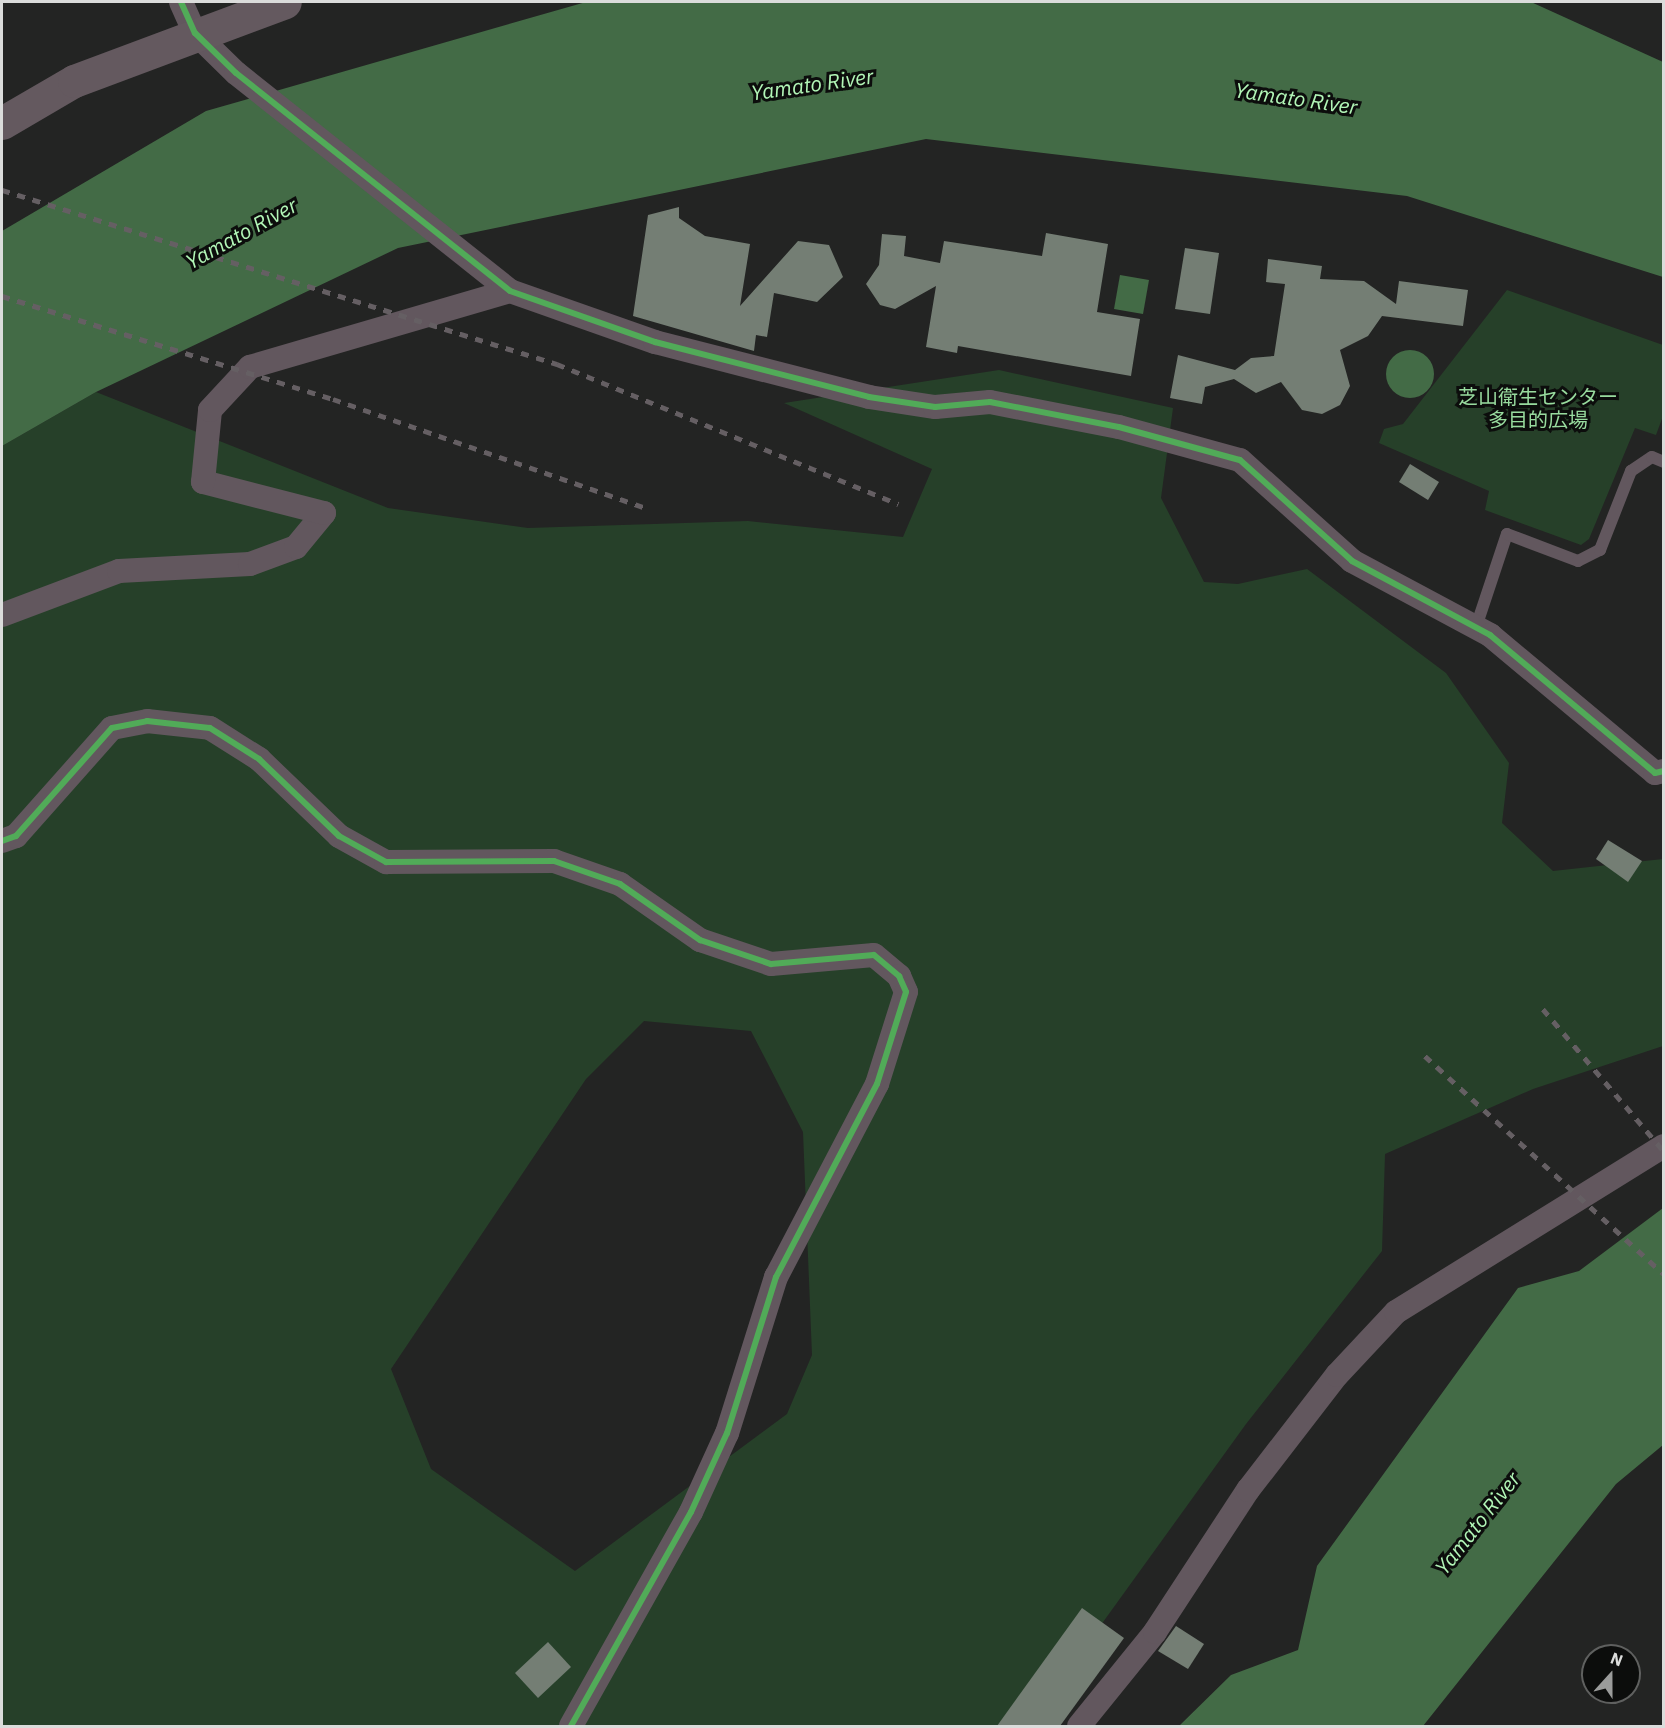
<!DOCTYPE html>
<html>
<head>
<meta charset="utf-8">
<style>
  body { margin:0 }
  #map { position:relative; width:1665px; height:1728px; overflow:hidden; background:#232423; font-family:"IBM Plex Sans","Noto Sans JP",sans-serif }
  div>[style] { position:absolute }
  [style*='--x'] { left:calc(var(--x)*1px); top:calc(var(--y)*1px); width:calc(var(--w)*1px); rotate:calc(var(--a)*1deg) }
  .green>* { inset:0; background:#264029 }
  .water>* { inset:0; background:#436b46 }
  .round { border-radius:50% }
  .building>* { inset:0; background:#747e74 }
  .service>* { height:12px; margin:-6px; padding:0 6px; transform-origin:6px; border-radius:6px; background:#62575e }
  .minor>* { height:24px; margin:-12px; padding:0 12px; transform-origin:12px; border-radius:12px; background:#62575e }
  .secondary>* { height:33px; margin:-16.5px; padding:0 16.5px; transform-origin:16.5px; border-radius:16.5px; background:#64595f }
  .rail>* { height:4.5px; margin-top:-2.25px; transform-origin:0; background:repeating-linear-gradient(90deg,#655f63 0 8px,transparent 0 16px) }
  .cycleway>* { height:6px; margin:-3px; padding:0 3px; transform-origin:3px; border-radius:3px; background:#51ab58 }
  span { translate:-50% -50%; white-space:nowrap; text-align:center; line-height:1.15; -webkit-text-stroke:6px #0c0d0c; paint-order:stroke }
  .park-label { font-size:20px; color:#98db9e }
  .water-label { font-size:21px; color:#b2f6b7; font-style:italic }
  .frame { position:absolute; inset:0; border:3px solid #dbdcdb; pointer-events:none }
  .north { position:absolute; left:1581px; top:1644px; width:60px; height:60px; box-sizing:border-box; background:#0c0d0c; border:2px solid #5f605f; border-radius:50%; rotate:21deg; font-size:16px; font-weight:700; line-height:24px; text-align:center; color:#dbdcdb }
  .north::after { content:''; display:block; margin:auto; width:21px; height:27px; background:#9b9c9b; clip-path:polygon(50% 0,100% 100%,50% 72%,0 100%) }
</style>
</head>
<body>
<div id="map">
  <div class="green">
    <i style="clip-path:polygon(1507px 290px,1663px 345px,1663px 416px,1656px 435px,1635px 428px,1589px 539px,1581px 545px,1485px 510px,1489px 491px,1379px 443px,1384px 429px,1403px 424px)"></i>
    <i style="clip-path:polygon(evenodd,999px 370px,1173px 408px,1161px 498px,1204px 582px,1238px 584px,1307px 569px,1446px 673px,1509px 763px,1502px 823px,1553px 871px,1663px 859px,1663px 1046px,1533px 1089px,1385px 1154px,1382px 1251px,1246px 1424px,1028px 1726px,2px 1726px,2px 446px,96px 392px,388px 508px,528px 528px,748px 521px,903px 537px,932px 469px,784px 403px,999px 370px,644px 1021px,751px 1031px,803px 1132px,812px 1355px,787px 1414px,575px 1571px,431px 1469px,391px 1369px,586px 1079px,644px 1021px)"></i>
  </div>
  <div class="water">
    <i style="clip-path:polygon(586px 2px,1531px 2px,1663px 62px,1663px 277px,1407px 196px,926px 139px,398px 248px,96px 392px,2px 446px,2px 231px,206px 111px)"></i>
    <i style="clip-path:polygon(1120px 275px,1149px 280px,1143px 314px,1114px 309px)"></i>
    <i class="round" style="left:1386px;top:350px;width:48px;height:48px"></i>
    <i style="clip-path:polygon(1663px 1208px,1663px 1445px,1616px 1484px,1423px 1726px,1179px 1726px,1231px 1675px,1298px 1650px,1317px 1566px,1518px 1288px,1579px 1271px)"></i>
  </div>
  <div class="building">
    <i style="clip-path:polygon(679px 207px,679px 218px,705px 236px,750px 244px,740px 306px,798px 241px,829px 245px,843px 277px,817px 302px,774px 293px,767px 337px,756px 335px,754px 351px,633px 316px,648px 215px)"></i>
    <i style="clip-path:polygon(1046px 233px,1108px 244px,1097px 312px,1140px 319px,1131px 376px,958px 346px,957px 353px,926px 347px,936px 286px,895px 309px,880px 305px,866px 284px,879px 265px,882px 234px,906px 236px,904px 256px,940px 263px,944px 241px,1042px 256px)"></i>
    <i style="clip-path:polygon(1185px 248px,1219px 253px,1210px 314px,1175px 309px)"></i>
    <i style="clip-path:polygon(1268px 259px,1322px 266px,1320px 279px,1364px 281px,1396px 304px,1399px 281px,1468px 290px,1463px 326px,1382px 316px,1368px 336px,1340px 350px,1350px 386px,1340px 405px,1322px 414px,1302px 410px,1281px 382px,1256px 393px,1234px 379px,1205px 387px,1202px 404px,1170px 398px,1178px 355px,1235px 370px,1251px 358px,1274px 356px,1285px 284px,1266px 282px)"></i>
    <i style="clip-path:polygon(1410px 464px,1439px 482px,1428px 500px,1399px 482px)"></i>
    <i style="clip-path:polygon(1608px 840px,1642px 861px,1628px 882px,1596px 859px)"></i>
    <i style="clip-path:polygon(1082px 1608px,1124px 1638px,1060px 1726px,997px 1726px)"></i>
    <i style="clip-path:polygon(1176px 1626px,1204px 1644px,1188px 1669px,1158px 1651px)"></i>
    <i style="clip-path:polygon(548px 1642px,571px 1667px,538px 1698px,515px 1673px)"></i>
  </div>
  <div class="service">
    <i style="--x:1476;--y:627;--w:98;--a:-71.6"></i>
    <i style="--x:1507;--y:534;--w:76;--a:20.8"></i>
    <i style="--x:1578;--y:561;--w:25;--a:-27"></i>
    <i style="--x:1600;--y:550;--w:85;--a:-68.6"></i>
    <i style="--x:1631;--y:471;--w:25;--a:-34"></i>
    <i style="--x:1652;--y:457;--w:13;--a:23"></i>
  </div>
  <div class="minor">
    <i style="--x:181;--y:2;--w:34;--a:66"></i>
    <i style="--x:195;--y:33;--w:57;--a:44.3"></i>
    <i style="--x:236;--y:73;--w:350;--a:38.5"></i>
    <i style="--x:510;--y:291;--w:154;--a:19.4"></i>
    <i style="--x:655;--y:342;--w:221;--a:14.4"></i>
    <i style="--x:869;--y:397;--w:67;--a:8.6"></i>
    <i style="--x:935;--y:407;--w:55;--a:-5.2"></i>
    <i style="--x:990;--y:402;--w:131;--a:11"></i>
    <i style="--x:1119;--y:427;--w:125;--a:15.3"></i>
    <i style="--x:1240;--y:460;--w:151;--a:42"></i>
    <i style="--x:1352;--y:561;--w:157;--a:28.2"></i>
    <i style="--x:1490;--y:635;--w:215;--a:39.9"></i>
    <i style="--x:1655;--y:773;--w:9;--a:-13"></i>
    <i style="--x:2;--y:615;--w:125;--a:-20.6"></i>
    <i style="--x:119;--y:571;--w:131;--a:-3.1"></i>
    <i style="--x:250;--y:564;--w:49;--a:-20.3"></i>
    <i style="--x:296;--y:547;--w:44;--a:-50.5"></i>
    <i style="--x:324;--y:513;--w:125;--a:-165.6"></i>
    <i style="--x:203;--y:482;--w:72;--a:-84.4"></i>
    <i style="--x:210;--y:410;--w:59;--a:-47.1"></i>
    <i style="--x:250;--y:367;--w:271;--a:-16.3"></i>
    <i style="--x:2;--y:841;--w:15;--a:-20"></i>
    <i style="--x:16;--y:836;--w:144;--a:-48.4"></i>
    <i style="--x:112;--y:728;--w:36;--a:-11"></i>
    <i style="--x:147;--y:721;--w:63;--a:6.3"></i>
    <i style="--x:210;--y:728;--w:58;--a:32.3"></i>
    <i style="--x:259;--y:759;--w:111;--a:43.9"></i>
    <i style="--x:339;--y:836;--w:54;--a:29"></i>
    <i style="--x:386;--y:862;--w:168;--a:-0.3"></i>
    <i style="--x:554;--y:861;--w:70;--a:19.2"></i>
    <i style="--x:620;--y:884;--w:98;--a:35"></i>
    <i style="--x:700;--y:940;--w:75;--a:18.7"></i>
    <i style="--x:771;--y:964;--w:103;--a:-5"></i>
    <i style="--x:874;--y:955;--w:33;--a:40"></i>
    <i style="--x:899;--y:976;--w:17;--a:66"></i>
    <i style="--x:906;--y:992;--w:96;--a:107.5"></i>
    <i style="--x:877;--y:1084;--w:218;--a:117.6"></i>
    <i style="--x:776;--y:1277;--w:164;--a:107.4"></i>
    <i style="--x:727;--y:1433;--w:87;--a:114.5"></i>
    <i style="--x:691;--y:1512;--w:245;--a:119.3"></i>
    <i style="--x:1079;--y:1726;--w:121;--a:-51"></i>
    <i style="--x:1155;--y:1632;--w:170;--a:-56.8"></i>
    <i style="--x:1248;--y:1490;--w:145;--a:-52.3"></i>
    <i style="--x:1337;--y:1375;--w:86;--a:-46.9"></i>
    <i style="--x:1396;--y:1312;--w:315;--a:-31.8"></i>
  </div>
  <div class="secondary">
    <i style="--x:2;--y:123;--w:83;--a:-30.3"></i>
    <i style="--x:74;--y:81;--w:225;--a:-20.5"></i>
  </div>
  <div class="rail">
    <i style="--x:2;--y:190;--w:582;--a:17.41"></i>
    <i style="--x:557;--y:364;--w:369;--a:22.3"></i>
    <i style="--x:2;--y:296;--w:347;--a:17.3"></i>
    <i style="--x:333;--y:399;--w:334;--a:19.2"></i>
    <i style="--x:1543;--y:1009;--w:187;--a:49.6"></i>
    <i style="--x:1425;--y:1056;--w:323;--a:42.4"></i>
  </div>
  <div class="cycleway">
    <i style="--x:181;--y:2;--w:34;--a:66"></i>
    <i style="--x:195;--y:33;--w:57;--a:44.3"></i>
    <i style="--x:236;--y:73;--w:350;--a:38.5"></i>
    <i style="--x:510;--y:291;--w:154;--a:19.4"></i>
    <i style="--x:655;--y:342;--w:221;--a:14.4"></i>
    <i style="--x:869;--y:397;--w:67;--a:8.6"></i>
    <i style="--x:935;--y:407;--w:55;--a:-5.2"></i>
    <i style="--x:990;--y:402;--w:131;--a:11"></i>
    <i style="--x:1119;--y:427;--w:125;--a:15.3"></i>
    <i style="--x:1240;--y:460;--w:151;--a:42"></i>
    <i style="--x:1352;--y:561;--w:157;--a:28.2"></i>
    <i style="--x:1490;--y:635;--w:215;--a:39.9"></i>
    <i style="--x:1655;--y:773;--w:9;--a:-13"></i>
    <i style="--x:2;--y:841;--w:15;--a:-20"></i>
    <i style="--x:16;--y:836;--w:144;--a:-48.4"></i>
    <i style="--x:112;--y:728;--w:36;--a:-11"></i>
    <i style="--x:147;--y:721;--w:63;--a:6.3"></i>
    <i style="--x:210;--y:728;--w:58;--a:32.3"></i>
    <i style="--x:259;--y:759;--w:111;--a:43.9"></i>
    <i style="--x:339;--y:836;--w:54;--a:29"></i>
    <i style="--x:386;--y:862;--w:168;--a:-0.3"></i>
    <i style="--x:554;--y:861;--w:70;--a:19.2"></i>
    <i style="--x:620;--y:884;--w:98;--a:35"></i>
    <i style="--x:700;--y:940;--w:75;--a:18.7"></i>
    <i style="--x:771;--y:964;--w:103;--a:-5"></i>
    <i style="--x:874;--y:955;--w:33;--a:40"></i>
    <i style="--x:899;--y:976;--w:17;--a:66"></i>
    <i style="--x:906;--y:992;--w:96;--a:107.5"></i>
    <i style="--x:877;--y:1084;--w:218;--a:117.6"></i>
    <i style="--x:776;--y:1277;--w:164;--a:107.4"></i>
    <i style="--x:727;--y:1433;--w:87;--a:114.5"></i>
    <i style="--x:691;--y:1512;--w:245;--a:119.3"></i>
  </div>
  <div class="park-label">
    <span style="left:1538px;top:408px">芝山衛生センター<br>多目的広場</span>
  </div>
  <div class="water-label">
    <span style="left:812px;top:84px;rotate:-8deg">Yamato River</span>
    <span style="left:1296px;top:98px;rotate:8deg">Yamato River</span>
    <span style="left:241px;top:233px;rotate:-29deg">Yamato River</span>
    <span style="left:1477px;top:1523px;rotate:-52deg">Yamato River</span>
  </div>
  <div class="frame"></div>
  <div class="north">N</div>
</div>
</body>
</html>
